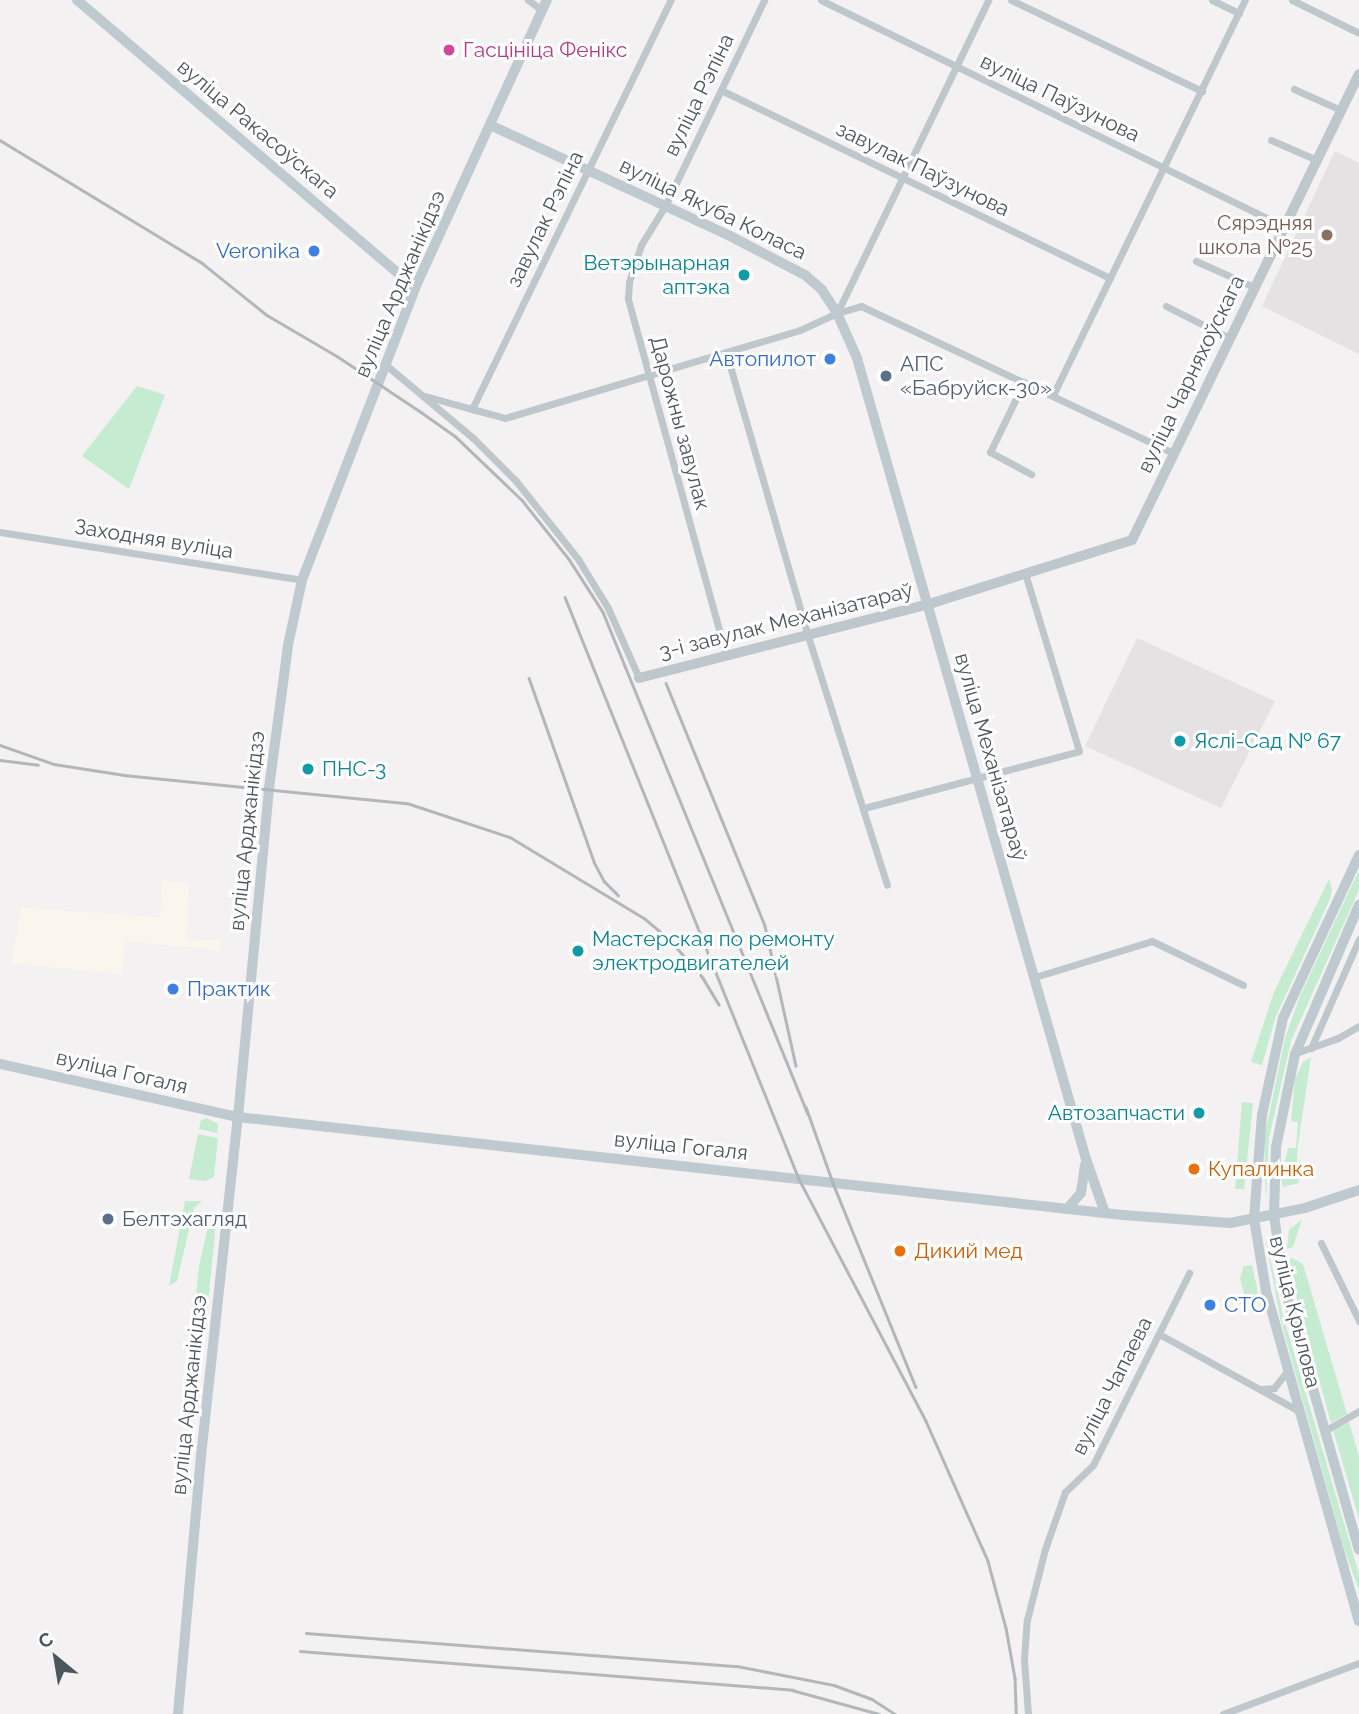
<!DOCTYPE html>
<html>
<head>
<meta charset="utf-8">
<style>
  body { margin:0 }
  #map { position:relative; width:1359px; height:1714px; overflow:hidden; background:#f3f1f1; font-family:Raleway,sans-serif }
  div>[style] { position:absolute }
  [style*='--x'] { left:calc(var(--x)*1px); top:calc(var(--y)*1px); width:calc(var(--w)*1px); rotate:calc(var(--a)*1deg) }
  .commercial>* { inset:0; background:#fbf6ed }
  .education>* { inset:0; background:#e4e2e3 }
  .green>* { inset:0; background:#c5ecd0 }
  .minor>* { height:7px; margin:-3.5px; padding:0 3.5px; transform-origin:3.5px; border-radius:3.5px; background:#bec7cc }
  .tertiary>* { height:10px; margin:-5px; padding:0 5px; transform-origin:5px; border-radius:5px; background:#bec7cc }
  .secondary>* { height:10px; margin:-5px; padding:0 5px; transform-origin:5px; border-radius:5px; background:#bfc9d0 }
  .rail>* { height:2.5px; margin:-1.25px; padding:0 1.25px; transform-origin:1.25px; border-radius:1.25px; background:#b4b7ba }
  .dots>* { width:19px; height:19px; translate:-50% -50%; box-sizing:border-box; border:4px solid #fff; border-radius:50% }
  span { translate:-50% -50%; white-space:nowrap; text-align:center; line-height:1.15; -webkit-text-stroke:6px #fff; paint-order:stroke }
  .hotel-label { font-size:21px; color:#b23c85 }
  .left { translate:0 -50%; text-align:left }
  .street-label { font-size:21px; color:#4b565d }
  .education-label { font-size:21px; color:#785e54 }
  .right { translate:-100% -50%; text-align:right }
  .shop-label { font-size:21px; color:#366cbe }
  .culture-label { font-size:21px; color:#0d838f }
  .service-label { font-size:21px; color:#4e5e75 }
  .food-label { font-size:21px; color:#c56008 }
  .north { position:absolute; left:21px; top:1623px; width:70px; height:70px; -webkit-text-stroke:5px #fff; paint-order:stroke; rotate:330deg; font-size:19px; font-weight:700; line-height:28px; text-align:center; color:#4b565d }
  .north::after { content:''; display:block; margin:auto; width:24px; height:32px; background:#4b565d; clip-path:polygon(50% 0,100% 100%,50% 72%,0 100%) }
</style>
</head>
<body>
<div id="map">
  <div class="commercial">
    <i style="clip-path:polygon(162px 880px,189px 884px,187px 939px,220px 941px,219px 950px,125px 941px,122px 974px,12px 963px,21px 908px,160px 917px)"></i>
  </div>
  <div class="education">
    <i style="clip-path:polygon(1335px 151px,1359px 163px,1359px 354px,1262px 306px)"></i>
    <i style="clip-path:polygon(1137px 638px,1275px 701px,1221px 808px,1085px 746px)"></i>
  </div>
  <div class="green">
    <i style="clip-path:polygon(137px 386px,165px 395px,129px 489px,82px 456px)"></i>
    <i style="clip-path:polygon(1359px 870px,1359px 890px,1291px 1041px,1269px 1138px,1266px 1200px,1264px 1139px,1285px 1038px,1300px 996px)"></i>
    <i style="clip-path:polygon(1329px 879px,1332px 889px,1330px 899px,1276px 1016px,1262px 1065px,1251px 1062px,1274px 992px)"></i>
    <i style="clip-path:polygon(1311px 1057px,1297px 1152px,1299px 1183px,1283px 1187px,1281px 1178px,1288px 1148px,1296px 1148px,1298px 1122px,1291px 1121px,1295px 1079px,1303px 1062px)"></i>
    <i style="clip-path:polygon(1242px 1102px,1253px 1103px,1244px 1189px,1235px 1189px)"></i>
    <i style="clip-path:polygon(207px 1118px,218px 1124px,217px 1133px,199px 1129px,201px 1120px)"></i>
    <i style="clip-path:polygon(198px 1134px,218px 1138px,214px 1177px,205px 1181px,189px 1179px)"></i>
    <i style="clip-path:polygon(185px 1201px,202px 1201px,194px 1208px,177px 1281px,169px 1286px)"></i>
    <i style="clip-path:polygon(1302px 1219px,1293px 1247px,1287px 1249px,1289px 1230px)"></i>
    <i style="clip-path:polygon(208px 1227px,215px 1229px,215px 1234px,204px 1342px,201px 1347px,194px 1348px,191px 1344px,199px 1266px)"></i>
    <i style="clip-path:polygon(1265px 1236px,1284px 1319px,1359px 1574px,1359px 1590px,1344px 1549px,1280px 1318px)"></i>
    <i style="clip-path:polygon(1292px 1258px,1303px 1264px,1347px 1414px,1331px 1423px,1297px 1300px,1289px 1259px)"></i>
    <i style="clip-path:polygon(1252px 1265px,1257px 1288px,1258px 1302px,1245px 1297px,1240px 1278px,1244px 1266px)"></i>
    <i style="clip-path:polygon(1349px 1422px,1359px 1457px,1359px 1519px,1333px 1430px)"></i>
  </div>
  <div class="minor">
    <i style="--x:528;--y:0;--w:17;--a:36"></i>
    <i style="--x:821;--y:0;--w:517;--a:26.07"></i>
    <i style="--x:1011;--y:0;--w:212;--a:25.5"></i>
    <i style="--x:1212;--y:0;--w:30;--a:26"></i>
    <i style="--x:1292;--y:0;--w:75;--a:26.2"></i>
    <i style="--x:1294;--y:89;--w:51;--a:24.1"></i>
    <i style="--x:721;--y:90;--w:432;--a:25.8"></i>
    <i style="--x:1271;--y:140;--w:50;--a:23.5"></i>
    <i style="--x:1196;--y:261;--w:64;--a:24.1"></i>
    <i style="--x:1166;--y:306;--w:71;--a:26.9"></i>
    <i style="--x:837;--y:313;--w:348;--a:-64.2"></i>
    <i style="--x:726;--y:352;--w:296;--a:73.9"></i>
    <i style="--x:808;--y:636;--w:261;--a:72.4"></i>
    <i style="--x:386;--y:365;--w:114;--a:40"></i>
    <i style="--x:473;--y:438;--w:61;--a:45"></i>
    <i style="--x:516;--y:481;--w:100;--a:51.5"></i>
    <i style="--x:578;--y:559;--w:57;--a:58.5"></i>
    <i style="--x:608;--y:608;--w:77;--a:66.1"></i>
    <i style="--x:1024;--y:382;--w:78;--a:115.9"></i>
    <i style="--x:990;--y:452;--w:47;--a:28.2"></i>
    <i style="--x:1053;--y:395;--w:439;--a:-64.1"></i>
    <i style="--x:425;--y:396;--w:49;--a:15.5"></i>
    <i style="--x:472;--y:409;--w:455;--a:-64.1"></i>
    <i style="--x:472;--y:409;--w:34;--a:15"></i>
    <i style="--x:505;--y:418;--w:308;--a:-16.6"></i>
    <i style="--x:800;--y:330;--w:41;--a:-24.7"></i>
    <i style="--x:837;--y:313;--w:25;--a:-16"></i>
    <i style="--x:861;--y:306;--w:346;--a:25.2"></i>
    <i style="--x:0;--y:532;--w:306;--a:9"></i>
    <i style="--x:726;--y:655;--w:370;--a:-105.4"></i>
    <i style="--x:628;--y:298;--w:16;--a:-86"></i>
    <i style="--x:629;--y:282;--w:39;--a:-72"></i>
    <i style="--x:641;--y:245;--w:46;--a:-58.4"></i>
    <i style="--x:665;--y:206;--w:229;--a:-64.3"></i>
    <i style="--x:864;--y:808;--w:222;--a:-14.8"></i>
    <i style="--x:1079;--y:751;--w:186;--a:-106.9"></i>
    <i style="--x:1035;--y:977;--w:122;--a:-17.1"></i>
    <i style="--x:1152;--y:941;--w:101;--a:25.8"></i>
    <i style="--x:1311;--y:1048;--w:119;--a:-66.2"></i>
    <i style="--x:1296;--y:1053;--w:45;--a:-19.7"></i>
    <i style="--x:1338;--y:1038;--w:24;--a:-30"></i>
    <i style="--x:1321;--y:1243;--w:87;--a:64"></i>
    <i style="--x:1159;--y:1334;--w:160;--a:28.8"></i>
    <i style="--x:1262;--y:1389;--w:12;--a:-5"></i>
    <i style="--x:1274;--y:1388;--w:23;--a:-52"></i>
    <i style="--x:1326;--y:1430;--w:38;--a:-30"></i>
    <i style="--x:1028;--y:1714;--w:55;--a:-94.2"></i>
    <i style="--x:1024;--y:1659;--w:39;--a:-86"></i>
    <i style="--x:1027;--y:1620;--w:73;--a:-75.8"></i>
    <i style="--x:1045;--y:1549;--w:60;--a:-70.7"></i>
    <i style="--x:1065;--y:1492;--w:39;--a:-44"></i>
    <i style="--x:1093;--y:1465;--w:215;--a:-63.4"></i>
    <i style="--x:1223;--y:1714;--w:145;--a:-20.6"></i>
  </div>
  <div class="tertiary">
    <i style="--x:639;--y:678;--w:296;--a:-14.3"></i>
    <i style="--x:926;--y:605;--w:216;--a:-17.5"></i>
    <i style="--x:1132;--y:540;--w:518;--a:-64.03"></i>
  </div>
  <div class="secondary">
    <i style="--x:77;--y:0;--w:444;--a:40.4"></i>
    <i style="--x:490;--y:125;--w:264;--a:24.8"></i>
    <i style="--x:730;--y:236;--w:85;--a:27.5"></i>
    <i style="--x:805;--y:275;--w:23;--a:41"></i>
    <i style="--x:822;--y:290;--w:27;--a:57"></i>
    <i style="--x:837;--y:313;--w:49;--a:66"></i>
    <i style="--x:857;--y:358;--w:833;--a:74.05"></i>
    <i style="--x:1086;--y:1159;--w:57;--a:70.6"></i>
    <i style="--x:1359;--y:855;--w:180;--a:115"></i>
    <i style="--x:1283;--y:1018;--w:99;--a:102.2"></i>
    <i style="--x:1262;--y:1115;--w:104;--a:94.4"></i>
    <i style="--x:1254;--y:1219;--w:73;--a:80.5"></i>
    <i style="--x:1266;--y:1291;--w:343;--a:74.3"></i>
    <i style="--x:1359;--y:905;--w:162;--a:113.2"></i>
    <i style="--x:1295;--y:1054;--w:95;--a:101.5"></i>
    <i style="--x:1276;--y:1147;--w:68;--a:91.7"></i>
    <i style="--x:1274;--y:1215;--w:73;--a:82.1"></i>
    <i style="--x:1284;--y:1287;--w:273;--a:74.1"></i>
    <i style="--x:0;--y:1064;--w:244;--a:12.6"></i>
    <i style="--x:238;--y:1117;--w:890;--a:6.32"></i>
    <i style="--x:1123;--y:1215;--w:107;--a:4.3"></i>
    <i style="--x:1230;--y:1223;--w:76;--a:-11.3"></i>
    <i style="--x:1305;--y:1208;--w:57;--a:-18.4"></i>
    <i style="--x:1067;--y:1209;--w:21;--a:-49"></i>
    <i style="--x:1081;--y:1193;--w:28;--a:-82"></i>
    <i style="--x:178;--y:1714;--w:259;--a:-84.9"></i>
    <i style="--x:201;--y:1456;--w:341;--a:-83.8"></i>
    <i style="--x:238;--y:1117;--w:330;--a:-84.6"></i>
    <i style="--x:269;--y:788;--w:144;--a:-82.4"></i>
    <i style="--x:288;--y:645;--w:66;--a:-77.8"></i>
    <i style="--x:302;--y:580;--w:313;--a:-68.8"></i>
    <i style="--x:415;--y:288;--w:317;--a:-65.4"></i>
  </div>
  <div class="rail">
    <i style="--x:0;--y:140;--w:237;--a:31.3"></i>
    <i style="--x:202;--y:263;--w:83;--a:38.7"></i>
    <i style="--x:267;--y:315;--w:81;--a:30.4"></i>
    <i style="--x:337;--y:356;--w:101;--a:33.7"></i>
    <i style="--x:421;--y:412;--w:42;--a:35.2"></i>
    <i style="--x:455;--y:436;--w:93;--a:43.7"></i>
    <i style="--x:522;--y:500;--w:75;--a:51.5"></i>
    <i style="--x:569;--y:559;--w:63;--a:57.3"></i>
    <i style="--x:603;--y:612;--w:542;--a:67.79"></i>
    <i style="--x:565;--y:597;--w:627;--a:68.1"></i>
    <i style="--x:799;--y:1179;--w:273;--a:62.3"></i>
    <i style="--x:926;--y:1421;--w:153;--a:66.1"></i>
    <i style="--x:988;--y:1561;--w:69;--a:75"></i>
    <i style="--x:1006;--y:1628;--w:51;--a:79.8"></i>
    <i style="--x:1015;--y:1678;--w:36;--a:88"></i>
    <i style="--x:529;--y:678;--w:195;--a:70.5"></i>
    <i style="--x:594;--y:862;--w:21;--a:62"></i>
    <i style="--x:604;--y:881;--w:20;--a:45"></i>
    <i style="--x:666;--y:683;--w:262;--a:67.8"></i>
    <i style="--x:765;--y:926;--w:143;--a:77.5"></i>
    <i style="--x:0;--y:745;--w:57;--a:19.4"></i>
    <i style="--x:54;--y:764;--w:71;--a:8.9"></i>
    <i style="--x:124;--y:775;--w:284;--a:5.7"></i>
    <i style="--x:407;--y:803;--w:108;--a:18.3"></i>
    <i style="--x:510;--y:837;--w:157;--a:31.2"></i>
    <i style="--x:644;--y:918;--w:35;--a:40"></i>
    <i style="--x:671;--y:941;--w:49;--a:49.1"></i>
    <i style="--x:703;--y:978;--w:31;--a:59"></i>
    <i style="--x:0;--y:760;--w:38;--a:7"></i>
    <i style="--x:806;--y:1107;--w:81;--a:70.4"></i>
    <i style="--x:833;--y:1183;--w:220;--a:67.9"></i>
    <i style="--x:306;--y:1633;--w:432;--a:4.4"></i>
    <i style="--x:737;--y:1666;--w:99;--a:11.1"></i>
    <i style="--x:834;--y:1685;--w:40;--a:20.2"></i>
    <i style="--x:872;--y:1699;--w:27;--a:33"></i>
    <i style="--x:300;--y:1651;--w:494;--a:4.5"></i>
    <i style="--x:792;--y:1690;--w:90;--a:15.4"></i>
  </div>
  <div class="dots">
    <i style="left:449px;top:50px;background:#d1479c"></i>
    <i style="left:1327px;top:235px;background:#8d6e63"></i>
    <i style="left:314px;top:251px;background:#3f7fe0"></i>
    <i style="left:744px;top:275px;background:#0f9aa8"></i>
    <i style="left:830px;top:359px;background:#3f7fe0"></i>
    <i style="left:886px;top:376px;background:#5c6f8a"></i>
    <i style="left:1180px;top:741px;background:#0f9aa8"></i>
    <i style="left:308px;top:769px;background:#0f9aa8"></i>
    <i style="left:578px;top:951px;background:#0f9aa8"></i>
    <i style="left:173px;top:989px;background:#3f7fe0"></i>
    <i style="left:1199px;top:1113px;background:#0f9aa8"></i>
    <i style="left:1194px;top:1169px;background:#e8710a"></i>
    <i style="left:108px;top:1219px;background:#5c6f8a"></i>
    <i style="left:900px;top:1251px;background:#e8710a"></i>
    <i style="left:1210px;top:1305px;background:#3f7fe0"></i>
  </div>
  <div class="hotel-label">
    <span class="left" style="left:463px;top:50px">Гасцініца Фенікс</span>
  </div>
  <div class="street-label">
    <span style="left:699px;top:95px;rotate:-64deg">вуліца Рэпіна</span>
    <span style="left:1060px;top:98px;rotate:26deg">вуліца Паўзунова</span>
    <span style="left:258px;top:129px;rotate:40deg">вуліца Ракасоўскага</span>
    <span style="left:923px;top:169px;rotate:26deg">завулак Паўзунова</span>
    <span style="left:713px;top:209px;rotate:26deg">вуліца Якуба Коласа</span>
    <span style="left:545px;top:219px;rotate:-64deg">завулак Рэпіна</span>
    <span style="left:400px;top:284px;rotate:-67deg">вуліца Арджанікідзэ</span>
    <span style="left:1191px;top:374px;rotate:-64deg">вуліца Чарняхоўскага</span>
    <span style="left:680px;top:423px;rotate:75deg">Дарожны завулак</span>
    <span style="left:154px;top:539px;rotate:9deg">Заходняя вуліца</span>
    <span style="left:786px;top:621px;rotate:-14deg">3-і завулак Механізатараў</span>
    <span style="left:991px;top:757px;rotate:74deg">вуліца Механізатараў</span>
    <span style="left:247px;top:831px;rotate:-84deg">вуліца Арджанікідзэ</span>
    <span style="left:122px;top:1072px;rotate:13deg">вуліца Гогаля</span>
    <span style="left:681px;top:1146px;rotate:6deg">вуліца Гогаля</span>
    <span style="left:1295px;top:1312px;rotate:76deg">вуліца Крылова</span>
    <span style="left:1112px;top:1386px;rotate:-63deg">вуліца Чапаева</span>
    <span style="left:189px;top:1395px;rotate:-84deg">вуліца Арджанікідзэ</span>
  </div>
  <div class="education-label">
    <span class="right" style="left:1313px;top:235px">Сярэдняя<br>школа №25</span>
  </div>
  <div class="shop-label">
    <span class="right" style="left:300px;top:251px">Veronika</span>
    <span class="right" style="left:816px;top:359px">Автопилот</span>
    <span class="left" style="left:187px;top:989px">Практик</span>
    <span class="left" style="left:1224px;top:1305px">СТО</span>
  </div>
  <div class="culture-label">
    <span class="right" style="left:730px;top:275px">Ветэрынарная<br>аптэка</span>
    <span class="left" style="left:1194px;top:741px">Яслі-Сад № 67</span>
    <span class="left" style="left:322px;top:769px">ПНС-3</span>
    <span class="left" style="left:592px;top:951px">Мастерская по ремонту<br>электродвигателей</span>
    <span class="right" style="left:1185px;top:1113px">Автозапчасти</span>
  </div>
  <div class="service-label">
    <span class="left" style="left:900px;top:376px">АПС<br>«Бабруйск-30»</span>
    <span class="left" style="left:122px;top:1219px">Белтэхагляд</span>
  </div>
  <div class="food-label">
    <span class="left" style="left:1208px;top:1169px">Купалинка</span>
    <span class="left" style="left:914px;top:1251px">Дикий мед</span>
  </div>
  <div class="north">С</div>
</div>
</body>
</html>
